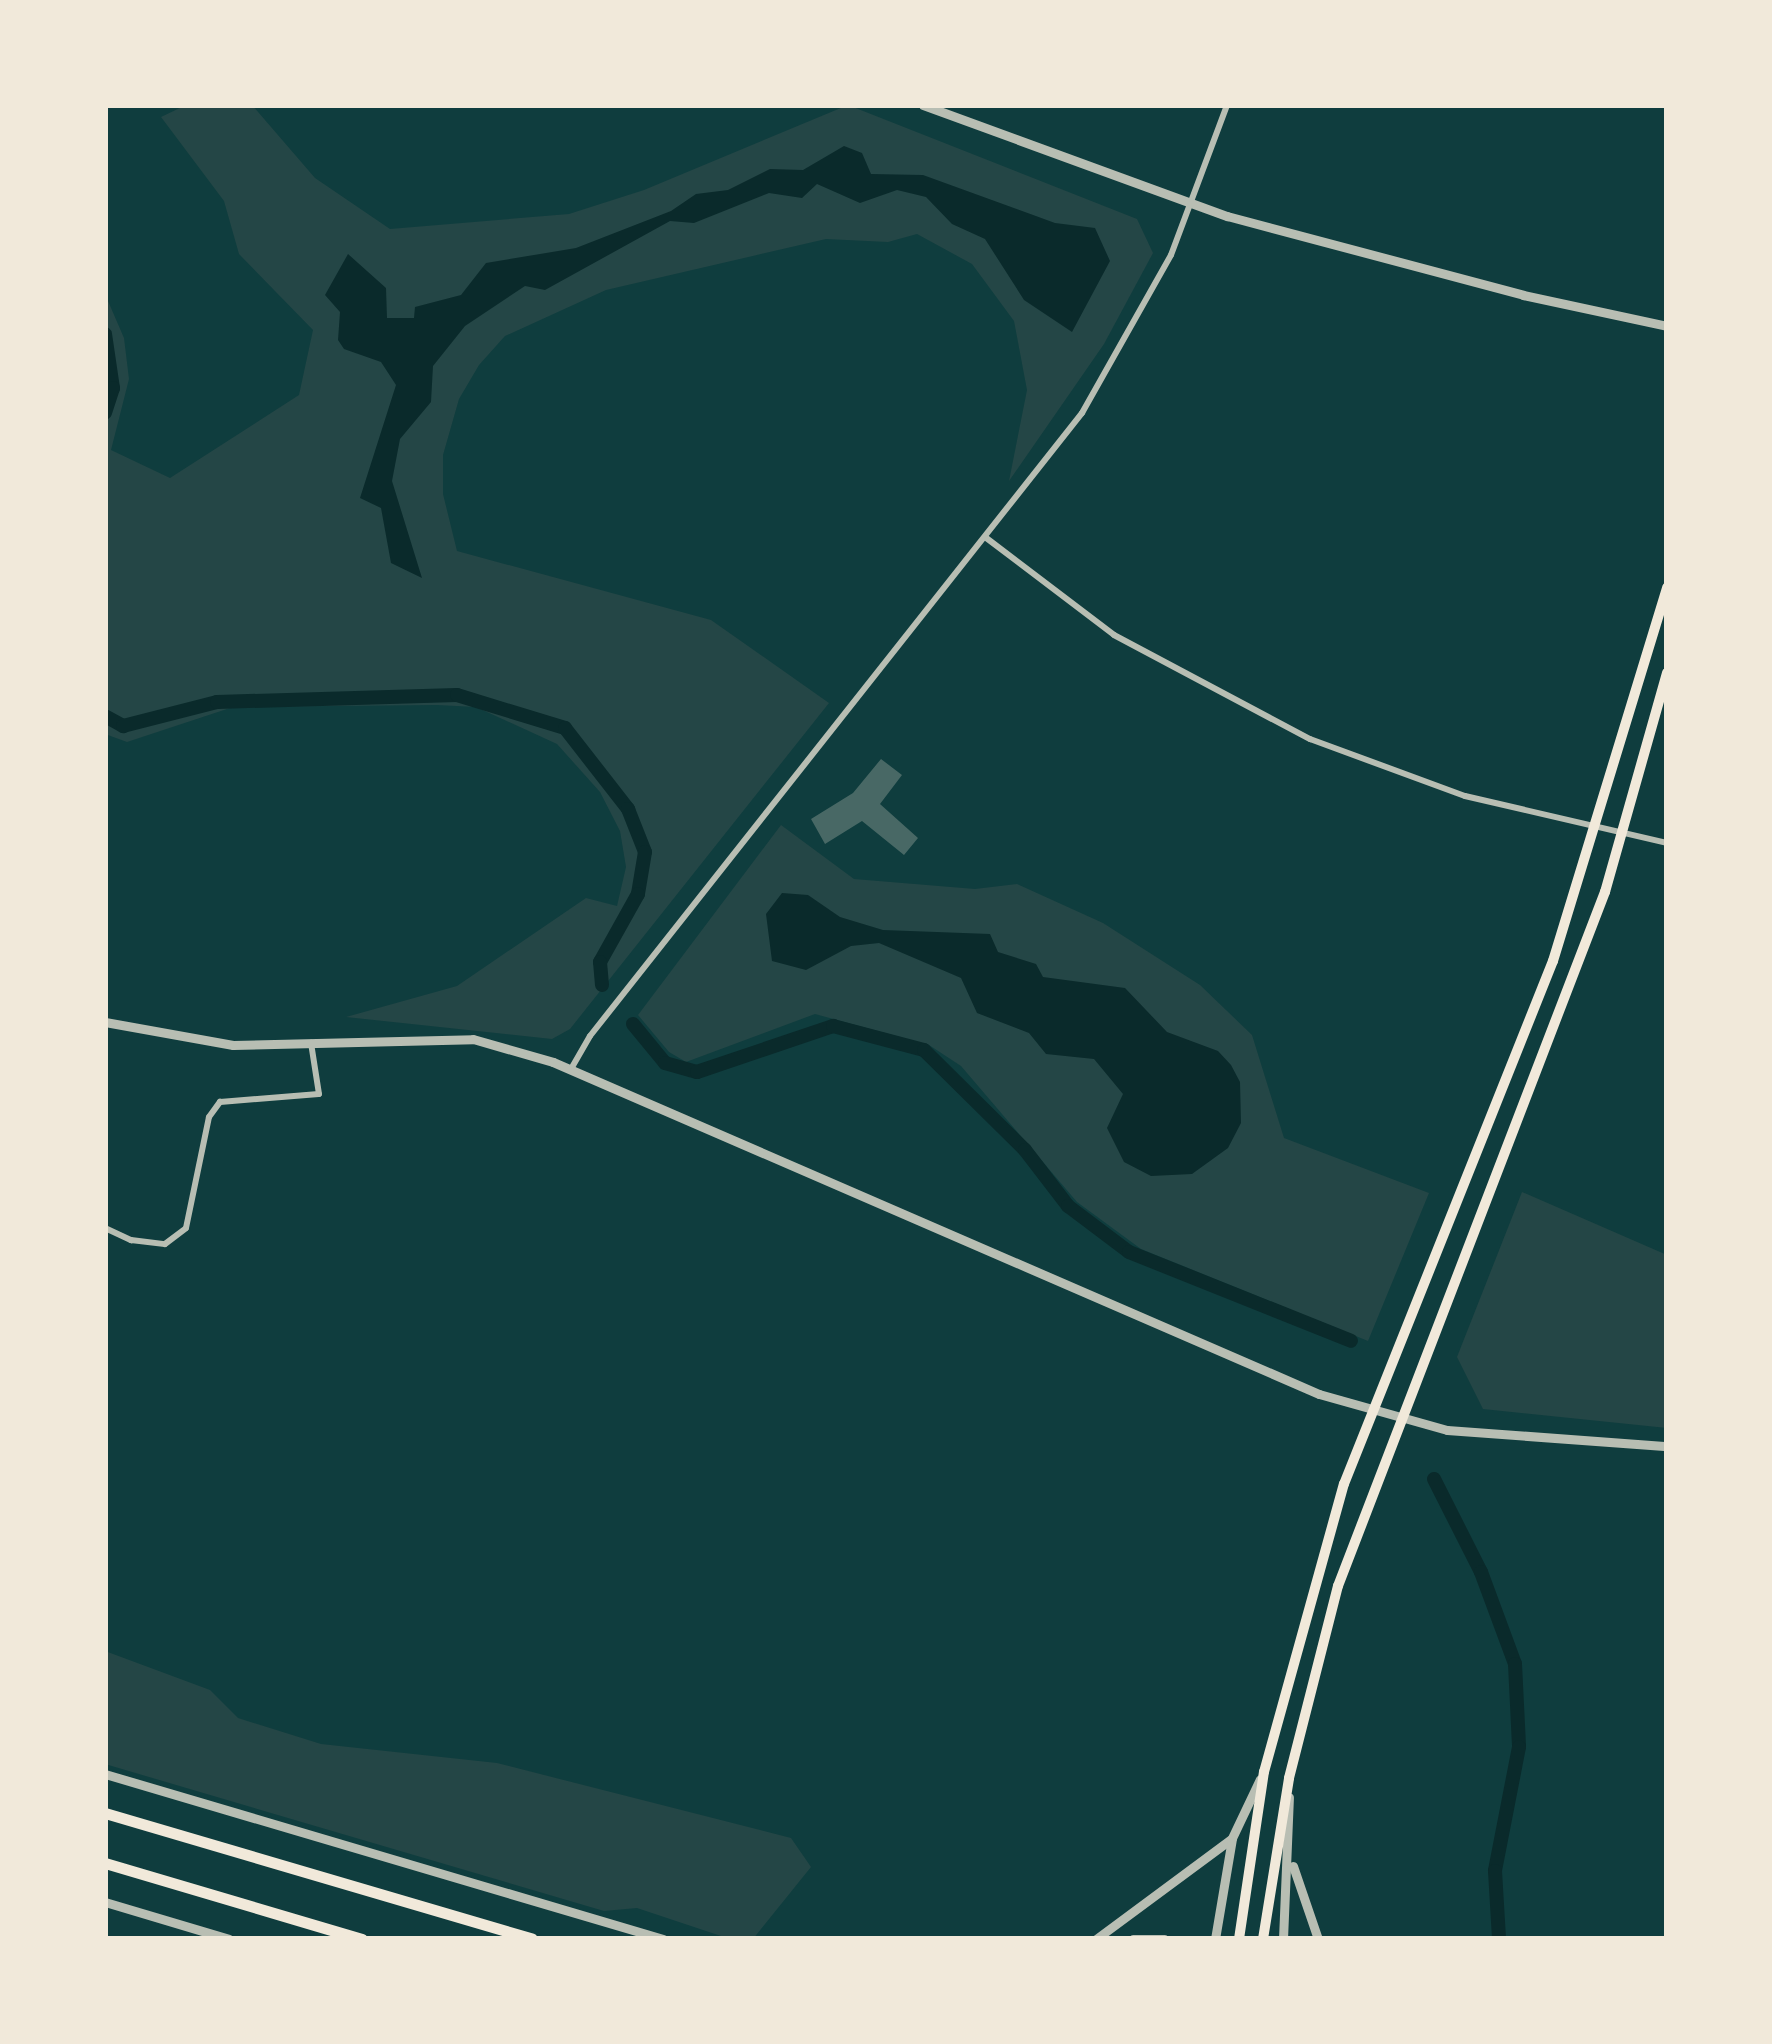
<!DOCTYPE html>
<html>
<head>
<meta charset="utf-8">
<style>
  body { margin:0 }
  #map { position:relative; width:1772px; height:2044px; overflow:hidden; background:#0f3d3e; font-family:"Golos Text",sans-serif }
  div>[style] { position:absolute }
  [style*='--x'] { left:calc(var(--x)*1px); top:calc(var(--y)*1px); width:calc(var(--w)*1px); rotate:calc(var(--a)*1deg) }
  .green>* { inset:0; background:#244646 }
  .water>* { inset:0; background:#0a2a2b }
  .canal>* { height:14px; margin:-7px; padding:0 7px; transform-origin:7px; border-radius:7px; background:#0a2a2b }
  .building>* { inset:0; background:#486865 }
  .minor>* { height:6px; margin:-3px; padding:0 3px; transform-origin:3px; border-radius:3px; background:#b8beb3 }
  .tertiary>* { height:9px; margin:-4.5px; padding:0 4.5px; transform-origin:4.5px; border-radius:4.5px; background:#b8beb3 }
  .secondary>* { height:10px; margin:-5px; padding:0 5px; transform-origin:5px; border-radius:5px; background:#f1e9da }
  .trunk>* { height:11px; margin:-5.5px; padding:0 5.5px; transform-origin:5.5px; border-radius:5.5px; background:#f1e9da }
  span { translate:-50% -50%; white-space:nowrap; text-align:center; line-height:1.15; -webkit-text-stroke:10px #f1e9da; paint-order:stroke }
  .frame { position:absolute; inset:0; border:108px solid #f1e9da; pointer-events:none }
</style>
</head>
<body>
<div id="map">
  <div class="green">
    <i style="clip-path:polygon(186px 105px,252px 105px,315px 178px,390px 229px,569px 214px,644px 190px,848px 105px,1137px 219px,1153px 253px,1104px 344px,1009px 481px,1027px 390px,1014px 321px,972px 264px,917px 234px,888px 242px,826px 239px,606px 290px,505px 336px,479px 365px,459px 399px,443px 455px,443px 494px,457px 551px,711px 620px,829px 703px,570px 1029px,552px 1039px,346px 1017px,457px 986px,586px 898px,617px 906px,626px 867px,620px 831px,600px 792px,557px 744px,476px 707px,437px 705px,233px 707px,127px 742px,105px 734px,105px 294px,124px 338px,129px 379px,111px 450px,170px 478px,299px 395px,313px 330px,239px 254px,224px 201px,161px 117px)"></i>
    <i style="clip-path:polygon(781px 825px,854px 879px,975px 889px,1017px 884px,1103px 923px,1200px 985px,1252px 1035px,1284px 1138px,1429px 1193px,1368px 1341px,1141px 1249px,1077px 1202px,961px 1066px,929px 1045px,815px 1014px,686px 1062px,669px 1052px,638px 1015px)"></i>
    <i style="clip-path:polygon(1522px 1192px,1667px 1255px,1667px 1428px,1483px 1409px,1457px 1357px)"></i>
    <i style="clip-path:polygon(105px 1651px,210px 1690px,238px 1718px,321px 1744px,497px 1763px,791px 1838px,811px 1867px,753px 1939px,730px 1939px,637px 1908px,604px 1911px,105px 1764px)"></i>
  </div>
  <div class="water">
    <i style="clip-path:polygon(844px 146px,862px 153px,871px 174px,923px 175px,1055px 223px,1095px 228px,1110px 261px,1072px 332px,1024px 300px,985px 239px,952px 224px,926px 197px,897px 190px,860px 203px,817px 184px,802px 198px,769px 193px,694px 223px,670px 221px,545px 290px,525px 286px,465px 326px,433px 366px,431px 402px,400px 439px,392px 481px,422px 578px,391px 563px,381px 508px,360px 498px,396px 385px,381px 362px,344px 349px,338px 340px,340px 312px,325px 295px,348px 254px,386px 288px,387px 318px,414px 318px,415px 307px,461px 295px,486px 263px,576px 248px,671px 211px,696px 194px,728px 190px,770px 169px,803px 170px)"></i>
    <i style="clip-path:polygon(782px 893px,808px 895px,840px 917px,883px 930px,990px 934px,998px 952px,1036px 964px,1043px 977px,1125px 988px,1167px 1032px,1218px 1051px,1231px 1065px,1240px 1082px,1241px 1123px,1228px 1148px,1192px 1174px,1151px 1176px,1124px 1162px,1107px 1128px,1123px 1094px,1094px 1059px,1046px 1054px,1029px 1033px,977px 1013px,961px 978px,879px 943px,851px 946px,806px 970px,772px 961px,766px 914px)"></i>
  </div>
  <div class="canal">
    <i style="--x:105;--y:334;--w:55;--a:81.6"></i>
    <i style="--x:113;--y:388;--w:26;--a:108"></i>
    <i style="--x:105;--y:716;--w:21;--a:29"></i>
    <i style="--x:123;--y:726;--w:97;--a:-14.3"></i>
    <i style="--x:217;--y:702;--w:240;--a:-1.7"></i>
    <i style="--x:457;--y:695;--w:113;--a:17"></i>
    <i style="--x:565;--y:728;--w:103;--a:52.1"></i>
    <i style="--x:628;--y:809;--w:46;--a:68.4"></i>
    <i style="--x:645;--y:852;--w:43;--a:99.5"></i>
    <i style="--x:638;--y:894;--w:78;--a:119.2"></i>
    <i style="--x:600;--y:962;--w:23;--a:85"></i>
    <i style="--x:633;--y:1024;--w:50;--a:50.6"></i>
    <i style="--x:665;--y:1063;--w:33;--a:16"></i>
    <i style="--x:697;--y:1072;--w:144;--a:-18.7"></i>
    <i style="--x:833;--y:1026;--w:94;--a:14.8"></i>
    <i style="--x:924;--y:1050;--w:142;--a:44.7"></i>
    <i style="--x:1025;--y:1150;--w:71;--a:52.5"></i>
    <i style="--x:1068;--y:1206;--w:76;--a:37"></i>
    <i style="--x:1129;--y:1252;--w:239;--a:21.8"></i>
    <i style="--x:1434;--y:1479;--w:104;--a:63.2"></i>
    <i style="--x:1481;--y:1572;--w:98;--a:69.7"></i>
    <i style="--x:1515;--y:1664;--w:83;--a:87.2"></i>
    <i style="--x:1519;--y:1747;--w:126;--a:101"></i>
    <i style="--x:1495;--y:1871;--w:68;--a:86.6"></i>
  </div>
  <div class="building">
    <i style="clip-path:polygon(881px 759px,902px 775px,880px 804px,918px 838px,904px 855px,862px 821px,825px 844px,811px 819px,853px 793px)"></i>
  </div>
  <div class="minor">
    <i style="--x:985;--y:537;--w:162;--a:37.2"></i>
    <i style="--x:1114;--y:635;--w:222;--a:28"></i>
    <i style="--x:1310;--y:739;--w:165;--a:20.2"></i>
    <i style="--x:1465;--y:796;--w:207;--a:13.1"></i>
    <i style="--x:571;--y:1069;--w:38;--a:-60"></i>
    <i style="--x:590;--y:1036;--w:794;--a:-51.7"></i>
    <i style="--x:1082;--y:413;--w:181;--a:-60.6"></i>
    <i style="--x:1171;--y:255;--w:160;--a:-69.5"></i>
    <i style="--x:105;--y:1228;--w:29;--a:25"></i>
    <i style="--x:131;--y:1240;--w:34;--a:7"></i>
    <i style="--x:165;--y:1244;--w:26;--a:-37"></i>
    <i style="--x:186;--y:1228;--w:113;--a:-78.3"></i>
    <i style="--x:209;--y:1117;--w:19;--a:-54"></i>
    <i style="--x:220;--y:1102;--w:99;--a:-4.6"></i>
    <i style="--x:319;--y:1094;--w:52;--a:-98.9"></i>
  </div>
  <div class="tertiary">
    <i style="--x:923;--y:105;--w:324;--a:20.1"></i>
    <i style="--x:1227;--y:216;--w:306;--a:14.9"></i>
    <i style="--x:1523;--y:295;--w:147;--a:12.1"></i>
    <i style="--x:105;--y:1022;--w:130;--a:10.2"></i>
    <i style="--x:233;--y:1045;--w:240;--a:-1.4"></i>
    <i style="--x:473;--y:1039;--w:83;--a:16"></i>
    <i style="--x:553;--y:1062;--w:835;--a:23.43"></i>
    <i style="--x:1319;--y:1394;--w:133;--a:15.7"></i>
    <i style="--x:1447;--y:1430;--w:221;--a:4.2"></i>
    <i style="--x:105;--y:1774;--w:582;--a:16.47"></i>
    <i style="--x:1293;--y:1866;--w:77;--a:71.1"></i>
    <i style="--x:105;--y:1902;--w:129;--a:16.6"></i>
    <i style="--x:1096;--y:1939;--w:167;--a:-36.5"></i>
    <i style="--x:1133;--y:1939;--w:31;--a:0"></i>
    <i style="--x:1215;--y:1939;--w:102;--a:-80.4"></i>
    <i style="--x:1232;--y:1838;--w:65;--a:-64.6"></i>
    <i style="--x:1283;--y:1939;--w:142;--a:-87.6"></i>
  </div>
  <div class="secondary">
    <i style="--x:1239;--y:1939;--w:169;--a:-81.5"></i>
    <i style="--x:1264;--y:1772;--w:299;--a:-74.5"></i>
    <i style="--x:1344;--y:1484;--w:563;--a:-68.22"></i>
    <i style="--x:1553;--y:961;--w:391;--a:-73"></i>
    <i style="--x:1263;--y:1939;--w:163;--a:-80.8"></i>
    <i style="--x:1289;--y:1778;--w:198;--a:-75.7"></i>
    <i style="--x:1338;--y:1586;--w:744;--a:-68.96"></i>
    <i style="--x:1605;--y:892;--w:228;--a:-74.2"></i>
  </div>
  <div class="trunk">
    <i style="--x:105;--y:1813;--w:445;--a:16.4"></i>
    <i style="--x:105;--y:1863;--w:268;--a:16.5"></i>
  </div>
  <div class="frame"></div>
</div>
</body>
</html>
